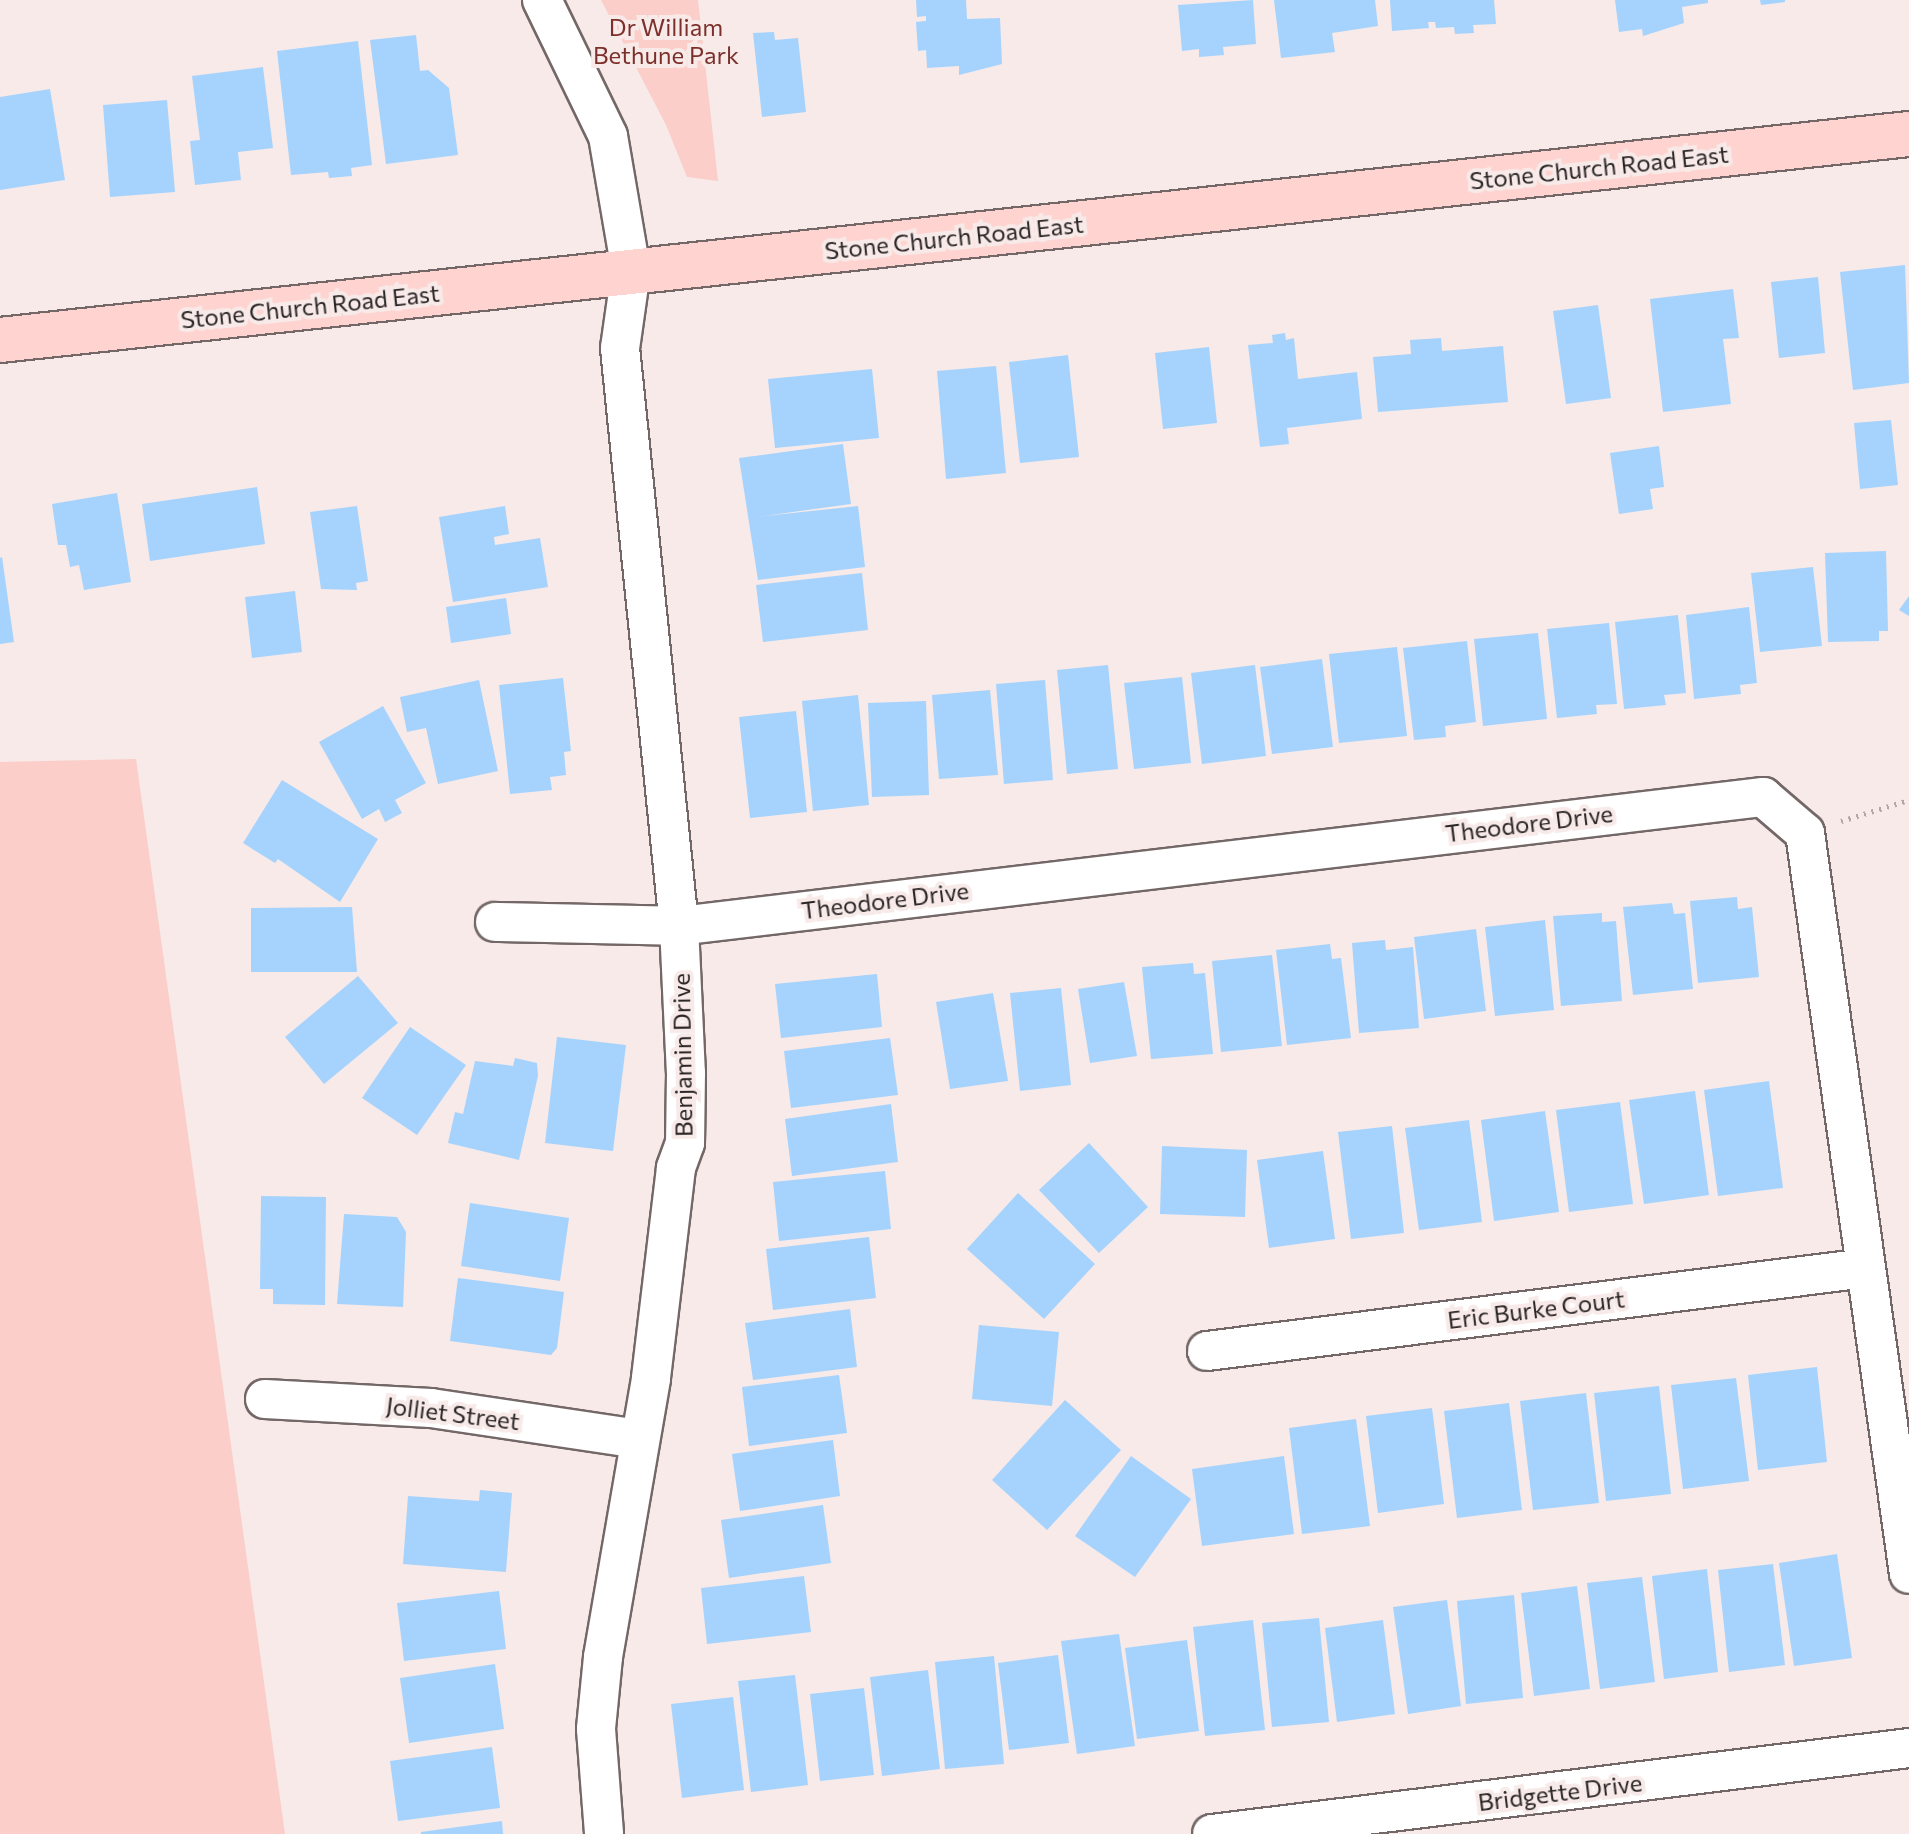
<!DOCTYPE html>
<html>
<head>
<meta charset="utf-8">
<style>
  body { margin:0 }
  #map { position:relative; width:1909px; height:1834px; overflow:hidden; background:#f7eae8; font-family:Commissioner,sans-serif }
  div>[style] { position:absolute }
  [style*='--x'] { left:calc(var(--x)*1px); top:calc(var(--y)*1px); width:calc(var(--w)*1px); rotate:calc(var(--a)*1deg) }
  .green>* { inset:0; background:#fbcec9 }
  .building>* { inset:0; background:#a5d3fd }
  .path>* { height:5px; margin-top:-2.5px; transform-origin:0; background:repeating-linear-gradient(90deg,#b2a7a6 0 2px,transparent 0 8px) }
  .roads { filter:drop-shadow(2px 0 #736867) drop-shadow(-2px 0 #736867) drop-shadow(0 2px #736867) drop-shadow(0 -2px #736867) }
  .minor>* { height:38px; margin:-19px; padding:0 19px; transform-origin:19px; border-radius:19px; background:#fff }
  .secondary>* { height:44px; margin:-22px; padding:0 22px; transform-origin:22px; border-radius:22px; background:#ffd3d0 }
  span { translate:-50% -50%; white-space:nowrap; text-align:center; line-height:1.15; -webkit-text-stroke:8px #f7eae8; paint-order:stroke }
  .park-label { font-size:24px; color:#7b302b }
  .street-label { font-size:24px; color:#2a2525 }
</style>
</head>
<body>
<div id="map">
  <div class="green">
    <i style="clip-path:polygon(601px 0,698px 0,718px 181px,687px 177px,666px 125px)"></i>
    <i style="clip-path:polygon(136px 759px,285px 1834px,0 1834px,0 762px)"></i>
  </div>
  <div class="building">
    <i style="clip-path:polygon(916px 0,966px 0,967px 19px,1000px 18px,1002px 64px,959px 75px,959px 66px,927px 68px,926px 50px,918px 51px,916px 22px,926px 21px,926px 16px,917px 17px)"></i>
    <i style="clip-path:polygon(1253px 0,1256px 44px,1223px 47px,1224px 55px,1199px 57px,1199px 49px,1182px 51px,1178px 5px)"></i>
    <i style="clip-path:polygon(1274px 0,1375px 0,1378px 26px,1332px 33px,1335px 52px,1281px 58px)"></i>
    <i style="clip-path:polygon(1390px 0,1494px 0,1496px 24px,1473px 25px,1474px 33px,1455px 34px,1454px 27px,1436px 28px,1435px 22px,1428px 22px,1429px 28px,1392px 31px)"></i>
    <i style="clip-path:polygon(1615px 0,1708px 0,1708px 3px,1682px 7px,1684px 23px,1643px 36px,1642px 29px,1619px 32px)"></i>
    <i style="clip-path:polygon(1760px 0,1785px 0,1785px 2px,1761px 5px)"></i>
    <i style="clip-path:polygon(774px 32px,775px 40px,798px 38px,806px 112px,762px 117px,753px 33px)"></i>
    <i style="clip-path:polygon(416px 35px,420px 71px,428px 70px,449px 88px,458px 155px,386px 164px,370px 40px)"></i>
    <i style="clip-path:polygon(358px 41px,372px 165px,351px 168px,352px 176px,329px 178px,328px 172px,291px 175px,277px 51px)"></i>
    <i style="clip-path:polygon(263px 67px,273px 148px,238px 152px,241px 180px,195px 185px,190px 141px,200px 140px,192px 76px)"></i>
    <i style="clip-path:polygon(50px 89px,65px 180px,0 190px,0 97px)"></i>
    <i style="clip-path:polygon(167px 100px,175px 192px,110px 197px,103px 105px)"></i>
    <i style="clip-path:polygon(1905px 265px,1909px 383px,1853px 390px,1840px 272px)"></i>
    <i style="clip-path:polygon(1818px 277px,1825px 353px,1779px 358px,1771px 282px)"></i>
    <i style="clip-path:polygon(1733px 289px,1739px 338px,1723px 339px,1731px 404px,1663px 412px,1650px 299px)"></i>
    <i style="clip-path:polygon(1598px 305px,1611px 398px,1566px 404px,1553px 311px)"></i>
    <i style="clip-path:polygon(1285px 333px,1286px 340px,1294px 338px,1298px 379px,1357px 372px,1362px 419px,1287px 428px,1289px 444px,1260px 447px,1248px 345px,1273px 343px,1272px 335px)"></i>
    <i style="clip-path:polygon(1441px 338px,1442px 351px,1503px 346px,1508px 402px,1378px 412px,1373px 357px,1411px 354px,1410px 340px)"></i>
    <i style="clip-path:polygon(1209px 347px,1217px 423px,1163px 429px,1155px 353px)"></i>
    <i style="clip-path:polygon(1068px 355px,1079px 457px,1020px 463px,1009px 362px)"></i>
    <i style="clip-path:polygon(996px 366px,1006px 473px,946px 479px,937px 371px)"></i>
    <i style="clip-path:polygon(872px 369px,879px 438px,775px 448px,768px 379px)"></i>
    <i style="clip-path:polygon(1891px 420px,1898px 485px,1860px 489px,1854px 423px)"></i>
    <i style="clip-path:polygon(843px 444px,851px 504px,756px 517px,858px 506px,865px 567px,758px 580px,739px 458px)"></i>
    <i style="clip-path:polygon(1659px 446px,1664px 487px,1650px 489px,1653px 509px,1619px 514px,1610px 453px)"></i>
    <i style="clip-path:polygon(257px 487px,265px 544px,150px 561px,142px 504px)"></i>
    <i style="clip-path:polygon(117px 493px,131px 582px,84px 590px,79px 565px,70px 567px,66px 545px,58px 545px,52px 504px)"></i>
    <i style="clip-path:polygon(357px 506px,368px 581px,356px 583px,357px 590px,321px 589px,310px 512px)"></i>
    <i style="clip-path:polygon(505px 506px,509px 534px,494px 537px,495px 545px,540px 538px,548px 587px,453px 602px,439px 517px)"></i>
    <i style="clip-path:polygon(1886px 551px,1888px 631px,1879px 631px,1879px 641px,1828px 642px,1825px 553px)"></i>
    <i style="clip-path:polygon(2px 557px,14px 642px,0 644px,0 558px)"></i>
    <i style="clip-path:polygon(1813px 567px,1822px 646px,1760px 652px,1751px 573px)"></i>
    <i style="clip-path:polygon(862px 573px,868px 630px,763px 642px,756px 585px)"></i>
    <i style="clip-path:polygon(295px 591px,302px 652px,252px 658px,245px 597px)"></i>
    <i style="clip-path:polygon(1909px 596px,1909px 616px,1899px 610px)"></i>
    <i style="clip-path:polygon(506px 598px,511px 634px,451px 643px,446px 607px)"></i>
    <i style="clip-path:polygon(1749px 607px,1757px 683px,1740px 685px,1741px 694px,1694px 699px,1686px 615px)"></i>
    <i style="clip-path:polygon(1678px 615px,1686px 693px,1664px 695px,1666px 705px,1624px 709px,1615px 622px)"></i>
    <i style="clip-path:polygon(1609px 623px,1617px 704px,1596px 705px,1597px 714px,1557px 718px,1547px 629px)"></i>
    <i style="clip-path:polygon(1538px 633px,1547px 719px,1483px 726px,1474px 639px)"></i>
    <i style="clip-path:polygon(1467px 641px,1476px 722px,1445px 726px,1446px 737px,1414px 740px,1403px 648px)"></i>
    <i style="clip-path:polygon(1397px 647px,1407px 736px,1339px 743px,1329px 654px)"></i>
    <i style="clip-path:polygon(1322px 659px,1333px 747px,1272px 754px,1260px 667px)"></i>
    <i style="clip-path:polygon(1108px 665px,1118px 769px,1067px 774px,1057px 670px)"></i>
    <i style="clip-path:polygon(1255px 665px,1266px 756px,1202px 764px,1191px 673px)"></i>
    <i style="clip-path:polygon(1182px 677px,1191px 763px,1134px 769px,1124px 683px)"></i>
    <i style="clip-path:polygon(563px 678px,571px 751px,564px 752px,566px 775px,550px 777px,552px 790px,510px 794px,499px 685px)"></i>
    <i style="clip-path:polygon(479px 680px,498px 771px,438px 784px,426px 728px,407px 732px,400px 697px)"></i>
    <i style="clip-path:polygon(1045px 680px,1053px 780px,1004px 784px,996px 684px)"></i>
    <i style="clip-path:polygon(990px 690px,998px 775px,939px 779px,932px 695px)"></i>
    <i style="clip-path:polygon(858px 695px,869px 805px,813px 811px,802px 701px)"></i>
    <i style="clip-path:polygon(926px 701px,929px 795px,872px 797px,868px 703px)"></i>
    <i style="clip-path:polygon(383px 706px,426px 783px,395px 800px,402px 813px,385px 822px,379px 809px,362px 819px,319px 742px)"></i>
    <i style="clip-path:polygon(796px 711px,807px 812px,750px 818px,739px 717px)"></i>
    <i style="clip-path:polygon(282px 780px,378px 839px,340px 902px,278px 859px,275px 863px,243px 843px)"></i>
    <i style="clip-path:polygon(1737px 897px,1738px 909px,1752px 907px,1759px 977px,1698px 983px,1690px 901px)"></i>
    <i style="clip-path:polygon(1672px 903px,1674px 914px,1685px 913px,1693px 989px,1633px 995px,1623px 907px)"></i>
    <i style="clip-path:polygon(352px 907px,357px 972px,251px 972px,251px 908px)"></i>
    <i style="clip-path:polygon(1602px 913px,1602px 922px,1616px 921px,1622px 1001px,1561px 1006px,1553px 916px)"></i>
    <i style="clip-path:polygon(1545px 920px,1554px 1010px,1495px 1016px,1485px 927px)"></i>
    <i style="clip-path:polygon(1476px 929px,1486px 1011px,1424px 1019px,1414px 937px)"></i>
    <i style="clip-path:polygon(1385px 940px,1386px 950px,1413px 947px,1419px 1028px,1359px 1033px,1352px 943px)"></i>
    <i style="clip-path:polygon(1330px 944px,1332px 959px,1341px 958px,1351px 1038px,1287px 1045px,1276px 950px)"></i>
    <i style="clip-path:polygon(1272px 955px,1282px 1046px,1221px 1052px,1212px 961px)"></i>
    <i style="clip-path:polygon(1193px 963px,1194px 974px,1205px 973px,1213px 1054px,1151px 1059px,1142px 967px)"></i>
    <i style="clip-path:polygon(877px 974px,882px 1027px,781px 1038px,775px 984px)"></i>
    <i style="clip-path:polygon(358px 976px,398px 1023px,324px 1084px,285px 1037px)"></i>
    <i style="clip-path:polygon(1124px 982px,1137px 1056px,1090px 1063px,1078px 989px)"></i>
    <i style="clip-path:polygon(1061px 988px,1071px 1085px,1020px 1091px,1010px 993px)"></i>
    <i style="clip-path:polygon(993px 993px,1008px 1081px,950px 1089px,936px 1002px)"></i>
    <i style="clip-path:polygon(410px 1027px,466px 1065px,417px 1135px,362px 1098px)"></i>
    <i style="clip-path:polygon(557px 1037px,626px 1045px,613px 1151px,545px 1143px)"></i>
    <i style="clip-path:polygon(890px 1038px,898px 1095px,791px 1108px,784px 1051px)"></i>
    <i style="clip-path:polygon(515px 1058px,537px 1063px,538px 1076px,519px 1160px,448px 1143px,455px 1112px,463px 1114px,475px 1061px,513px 1066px)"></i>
    <i style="clip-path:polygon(1769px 1081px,1783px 1188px,1718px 1196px,1704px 1090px)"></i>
    <i style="clip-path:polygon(1695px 1091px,1709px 1195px,1644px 1204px,1629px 1100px)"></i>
    <i style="clip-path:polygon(1620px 1102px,1633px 1204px,1569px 1212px,1556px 1110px)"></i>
    <i style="clip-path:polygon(891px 1104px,898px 1162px,792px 1176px,785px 1119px)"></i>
    <i style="clip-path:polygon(1545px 1111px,1559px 1212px,1494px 1221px,1481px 1120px)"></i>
    <i style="clip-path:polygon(1469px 1120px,1482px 1222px,1419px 1230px,1405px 1128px)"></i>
    <i style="clip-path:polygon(1392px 1126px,1404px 1233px,1351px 1239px,1338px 1132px)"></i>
    <i style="clip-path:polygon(1089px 1143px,1148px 1207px,1099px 1253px,1039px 1190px)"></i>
    <i style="clip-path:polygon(1162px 1146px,1247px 1150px,1245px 1217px,1160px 1214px)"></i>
    <i style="clip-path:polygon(1323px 1151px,1335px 1239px,1269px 1248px,1257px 1160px)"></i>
    <i style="clip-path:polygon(885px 1171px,891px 1229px,779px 1241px,773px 1182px)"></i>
    <i style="clip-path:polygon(1018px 1193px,1095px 1264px,1044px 1319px,967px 1249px)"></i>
    <i style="clip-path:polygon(261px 1196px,326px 1197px,325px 1305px,273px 1304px,273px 1289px,260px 1289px)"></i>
    <i style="clip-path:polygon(470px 1203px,569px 1218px,560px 1281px,461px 1266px)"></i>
    <i style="clip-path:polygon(344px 1214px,397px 1217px,406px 1232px,403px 1307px,337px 1304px)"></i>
    <i style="clip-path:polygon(869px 1237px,876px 1298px,773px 1310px,766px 1249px)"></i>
    <i style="clip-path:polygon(458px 1278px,564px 1292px,557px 1348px,551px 1355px,450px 1341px)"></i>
    <i style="clip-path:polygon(850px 1309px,857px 1367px,753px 1380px,745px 1323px)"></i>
    <i style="clip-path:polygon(979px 1325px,1059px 1332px,1052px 1406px,972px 1399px)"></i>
    <i style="clip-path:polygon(1817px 1367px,1827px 1462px,1758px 1470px,1748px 1375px)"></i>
    <i style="clip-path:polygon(839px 1375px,847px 1433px,749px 1446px,742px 1387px)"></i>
    <i style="clip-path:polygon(1736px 1378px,1749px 1481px,1683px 1489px,1671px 1385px)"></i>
    <i style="clip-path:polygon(1659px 1386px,1671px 1494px,1606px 1501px,1594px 1393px)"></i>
    <i style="clip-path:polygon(1586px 1393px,1599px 1503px,1533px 1510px,1520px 1401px)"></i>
    <i style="clip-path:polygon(1065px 1400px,1121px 1450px,1047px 1530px,992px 1480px)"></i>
    <i style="clip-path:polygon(1509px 1403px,1522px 1510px,1457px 1518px,1444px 1411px)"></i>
    <i style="clip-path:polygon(1432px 1408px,1444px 1504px,1378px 1513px,1366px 1416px)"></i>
    <i style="clip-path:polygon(1356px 1419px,1370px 1526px,1302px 1534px,1289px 1428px)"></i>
    <i style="clip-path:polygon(833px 1440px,840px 1496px,740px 1511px,732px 1454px)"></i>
    <i style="clip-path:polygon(1131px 1456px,1191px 1499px,1135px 1577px,1075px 1536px)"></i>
    <i style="clip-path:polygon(1284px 1456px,1294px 1534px,1202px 1546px,1192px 1469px)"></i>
    <i style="clip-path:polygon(480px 1490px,512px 1493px,506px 1572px,403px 1564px,408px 1496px,479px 1501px)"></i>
    <i style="clip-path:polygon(823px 1505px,831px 1563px,729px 1578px,721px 1520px)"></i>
    <i style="clip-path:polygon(1837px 1554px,1852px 1658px,1794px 1666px,1779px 1563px)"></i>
    <i style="clip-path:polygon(1773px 1564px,1785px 1665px,1729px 1672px,1718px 1570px)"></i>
    <i style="clip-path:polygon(1707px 1569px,1718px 1672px,1664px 1679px,1652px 1576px)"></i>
    <i style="clip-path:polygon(804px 1576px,811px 1632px,707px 1644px,701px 1588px)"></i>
    <i style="clip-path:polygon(1642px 1577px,1655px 1682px,1600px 1689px,1587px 1583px)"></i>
    <i style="clip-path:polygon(1577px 1586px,1590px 1689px,1534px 1696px,1521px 1593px)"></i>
    <i style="clip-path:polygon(499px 1591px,506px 1649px,404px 1661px,397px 1603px)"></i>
    <i style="clip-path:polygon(1514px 1595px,1523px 1698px,1466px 1704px,1457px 1601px)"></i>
    <i style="clip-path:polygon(1447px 1600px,1461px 1706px,1408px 1714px,1393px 1607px)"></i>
    <i style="clip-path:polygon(1319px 1618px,1329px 1722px,1272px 1727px,1262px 1623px)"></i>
    <i style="clip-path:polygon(1253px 1620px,1265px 1730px,1205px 1736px,1193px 1627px)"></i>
    <i style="clip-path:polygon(1383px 1620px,1395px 1714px,1337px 1722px,1325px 1628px)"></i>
    <i style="clip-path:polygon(1119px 1634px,1135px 1746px,1077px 1754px,1061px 1641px)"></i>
    <i style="clip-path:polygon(1187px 1640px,1199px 1731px,1137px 1739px,1125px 1648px)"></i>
    <i style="clip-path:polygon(1058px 1655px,1069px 1743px,1009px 1750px,998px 1663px)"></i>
    <i style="clip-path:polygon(994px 1656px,1004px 1764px,945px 1769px,935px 1662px)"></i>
    <i style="clip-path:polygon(495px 1664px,504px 1729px,409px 1743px,400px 1678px)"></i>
    <i style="clip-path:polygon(928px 1670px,940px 1769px,882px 1776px,870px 1677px)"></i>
    <i style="clip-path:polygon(795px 1675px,808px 1785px,751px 1792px,738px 1681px)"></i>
    <i style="clip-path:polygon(864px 1688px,874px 1775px,820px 1781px,810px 1694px)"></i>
    <i style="clip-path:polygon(733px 1697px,744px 1790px,682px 1798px,671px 1704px)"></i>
    <i style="clip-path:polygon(492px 1747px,500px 1808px,398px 1821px,390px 1761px)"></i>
    <i style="clip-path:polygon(502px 1821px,503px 1834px,421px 1834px,421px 1832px)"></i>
  </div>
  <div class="path">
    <i style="--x:1841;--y:821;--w:71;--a:-17.2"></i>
  </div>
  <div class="roads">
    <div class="minor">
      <i style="--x:542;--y:0;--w:151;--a:64.1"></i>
      <i style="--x:608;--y:136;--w:137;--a:80.3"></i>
      <i style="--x:631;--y:271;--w:78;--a:98.1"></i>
      <i style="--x:620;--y:348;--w:581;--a:84.17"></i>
      <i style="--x:679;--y:926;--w:147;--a:87.3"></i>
      <i style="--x:686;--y:1073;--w:70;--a:90.8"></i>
      <i style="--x:685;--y:1143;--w:27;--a:110"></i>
      <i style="--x:676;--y:1168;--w:212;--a:96.8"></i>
      <i style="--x:651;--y:1379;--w:282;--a:99.8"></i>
      <i style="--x:603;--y:1657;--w:72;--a:95.6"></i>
      <i style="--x:596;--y:1729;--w:105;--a:85.6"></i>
      <i style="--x:495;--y:922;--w:184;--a:1.2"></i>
      <i style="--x:679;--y:926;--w:1092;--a:-6.79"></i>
      <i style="--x:1763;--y:797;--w:55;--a:40.6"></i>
      <i style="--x:1805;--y:833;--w:748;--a:82.01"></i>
      <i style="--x:1207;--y:1351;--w:664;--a:-7.18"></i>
      <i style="--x:265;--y:1399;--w:166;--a:3.1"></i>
      <i style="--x:431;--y:1408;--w:210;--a:8.5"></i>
      <i style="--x:1212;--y:1834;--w:702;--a:-7.03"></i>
    </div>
    <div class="secondary">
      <i style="--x:0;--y:340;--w:1920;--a:-6.16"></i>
    </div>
  </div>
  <div class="park-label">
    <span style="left:666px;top:41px">Dr William<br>Bethune Park</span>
  </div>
  <div class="street-label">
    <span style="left:1599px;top:167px;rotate:-6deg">Stone Church Road East</span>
    <span style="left:954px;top:237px;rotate:-6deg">Stone Church Road East</span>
    <span style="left:310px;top:306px;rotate:-6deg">Stone Church Road East</span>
    <span style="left:1529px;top:823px;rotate:-7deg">Theodore Drive</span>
    <span style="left:885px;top:900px;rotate:-7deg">Theodore Drive</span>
    <span style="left:682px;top:1055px;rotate:-91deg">Benjamin Drive</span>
    <span style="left:1536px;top:1309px;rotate:-7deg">Eric Burke Court</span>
    <span style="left:453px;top:1413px;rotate:7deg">Jolliet Street</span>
    <span style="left:1560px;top:1792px;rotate:-7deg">Bridgette Drive</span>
  </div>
</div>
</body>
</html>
